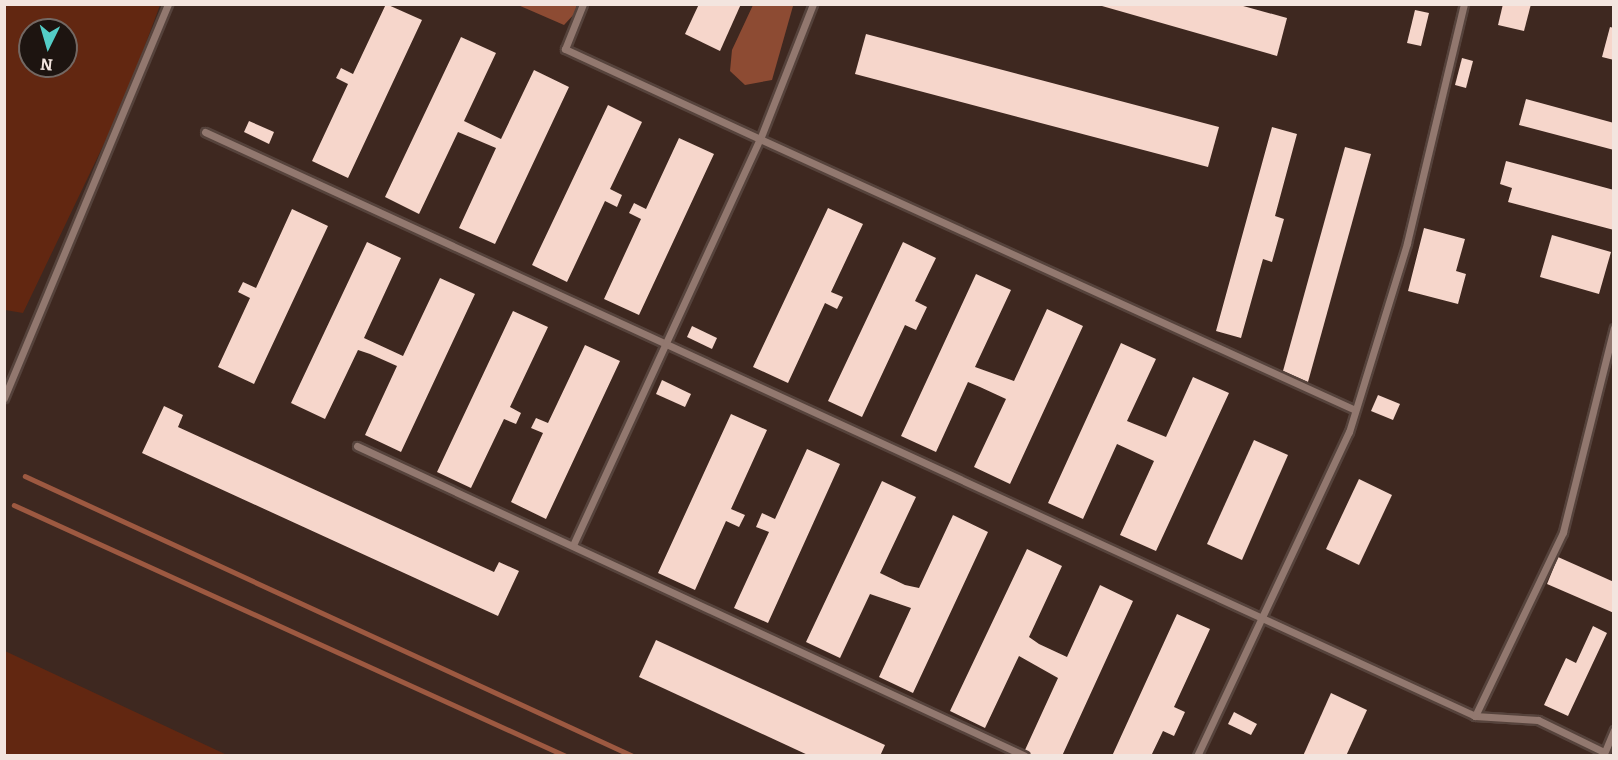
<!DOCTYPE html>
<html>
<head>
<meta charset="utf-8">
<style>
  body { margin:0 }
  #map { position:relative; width:1618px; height:760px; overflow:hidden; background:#3e2820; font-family:Bitter,serif }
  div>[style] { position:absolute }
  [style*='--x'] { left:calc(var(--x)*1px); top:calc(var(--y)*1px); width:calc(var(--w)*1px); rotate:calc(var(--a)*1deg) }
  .green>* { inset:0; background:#622711 }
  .forest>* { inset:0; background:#8d4b33 }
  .stream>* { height:4.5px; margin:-2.25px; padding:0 2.25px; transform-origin:2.25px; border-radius:2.25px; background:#9d5941 }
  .building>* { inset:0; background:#f6d6cb }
  .roads { filter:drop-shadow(2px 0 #56433c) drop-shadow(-2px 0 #56433c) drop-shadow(0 2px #56433c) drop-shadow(0 -2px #56433c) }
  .service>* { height:7px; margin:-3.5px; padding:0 3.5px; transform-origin:3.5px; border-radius:3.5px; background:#92786f }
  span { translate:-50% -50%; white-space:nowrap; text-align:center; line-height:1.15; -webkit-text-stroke:6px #1d1410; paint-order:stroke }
  .frame { position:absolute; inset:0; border:6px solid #f3e5df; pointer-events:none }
  .north { position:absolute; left:18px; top:18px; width:60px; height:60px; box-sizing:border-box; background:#1d1410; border:2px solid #736863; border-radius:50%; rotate:185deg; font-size:16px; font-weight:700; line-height:24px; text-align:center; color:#f3e5df }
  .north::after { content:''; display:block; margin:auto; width:21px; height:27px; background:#54cdc6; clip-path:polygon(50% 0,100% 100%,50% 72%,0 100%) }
</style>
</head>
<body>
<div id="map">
  <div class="green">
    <i style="clip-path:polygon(evenodd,4px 5px,160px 5px,124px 102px,23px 313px,5px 310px,4px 5px,30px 30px,66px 30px,66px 66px,30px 66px,30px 30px)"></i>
    <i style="clip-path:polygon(4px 651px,5px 651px,227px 755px,5px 755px)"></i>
  </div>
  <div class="forest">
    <i style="clip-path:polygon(518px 5px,576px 5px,577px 11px,564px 25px)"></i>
    <i style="clip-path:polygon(753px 5px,793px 6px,772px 80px,745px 85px,730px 71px,732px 50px)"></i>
  </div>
  <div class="stream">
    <i style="--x:25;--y:476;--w:669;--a:24.73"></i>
    <i style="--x:14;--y:505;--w:606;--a:24.45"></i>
  </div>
  <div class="building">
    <i style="clip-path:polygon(386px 4px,422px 20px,348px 178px,312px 161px,348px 84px,336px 78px,341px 68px,353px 74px)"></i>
    <i style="clip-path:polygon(699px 4px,741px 4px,720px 51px,685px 34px)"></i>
    <i style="clip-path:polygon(1095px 4px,1236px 4px,1287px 18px,1277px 56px)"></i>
    <i style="clip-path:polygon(1503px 4px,1531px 4px,1524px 31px,1498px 25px)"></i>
    <i style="clip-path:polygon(1415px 10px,1429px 13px,1421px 46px,1407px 43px)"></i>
    <i style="clip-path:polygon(1610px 27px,1614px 28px,1614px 60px,1602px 57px)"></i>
    <i style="clip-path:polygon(866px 34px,1219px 127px,1208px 167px,855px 74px)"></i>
    <i style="clip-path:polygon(461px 37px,496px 53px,464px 121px,501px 139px,534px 70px,569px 87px,495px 244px,459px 228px,496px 148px,470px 137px,458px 132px,419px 214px,385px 197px)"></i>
    <i style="clip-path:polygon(1462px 58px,1473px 61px,1466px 88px,1455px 85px)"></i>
    <i style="clip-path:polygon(1526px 99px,1614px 123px,1614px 150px,1519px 125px)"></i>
    <i style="clip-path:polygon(608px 105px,642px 122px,610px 189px,622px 195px,617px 207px,605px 201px,567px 282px,532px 265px)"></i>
    <i style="clip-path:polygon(249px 121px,274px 132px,269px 144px,244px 132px)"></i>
    <i style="clip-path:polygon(1272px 127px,1297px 134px,1275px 216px,1284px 219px,1272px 262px,1263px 259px,1241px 338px,1216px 331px)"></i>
    <i style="clip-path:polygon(679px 138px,714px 154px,639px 315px,604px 299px,641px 219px,629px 213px,634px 203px,646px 209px)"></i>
    <i style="clip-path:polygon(1345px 147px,1371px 154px,1308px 382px,1283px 371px)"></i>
    <i style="clip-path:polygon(1506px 161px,1614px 190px,1614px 230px,1508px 202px,1512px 188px,1500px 184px)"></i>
    <i style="clip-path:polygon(828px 208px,863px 224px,831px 292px,843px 297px,837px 309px,825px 303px,788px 383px,753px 367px)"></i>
    <i style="clip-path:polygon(292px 209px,328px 226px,254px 384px,218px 367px,250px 298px,238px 292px,243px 282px,256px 288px)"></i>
    <i style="clip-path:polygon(1424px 228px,1465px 239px,1456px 271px,1466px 274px,1458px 304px,1408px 291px)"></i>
    <i style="clip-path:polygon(1552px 235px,1611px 252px,1599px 294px,1540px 277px)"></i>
    <i style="clip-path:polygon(367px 242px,401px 258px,364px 338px,403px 356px,440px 278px,475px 294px,401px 452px,365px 435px,397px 366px,370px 354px,358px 350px,325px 419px,291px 403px)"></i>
    <i style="clip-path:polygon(903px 242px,936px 258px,915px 301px,927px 307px,916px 330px,905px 325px,862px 417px,828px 401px)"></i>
    <i style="clip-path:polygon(976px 274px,1011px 290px,975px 367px,1014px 381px,1047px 309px,1083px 326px,1010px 484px,974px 467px,1006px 399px,980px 387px,968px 382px,936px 452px,901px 436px)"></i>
    <i style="clip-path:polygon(513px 311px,548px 327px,510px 407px,521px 413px,516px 424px,504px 419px,471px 488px,437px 472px)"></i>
    <i style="clip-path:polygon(692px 326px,717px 338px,712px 349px,687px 337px)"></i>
    <i style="clip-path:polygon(1121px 343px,1156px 359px,1127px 421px,1166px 437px,1193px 377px,1229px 393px,1156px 551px,1120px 535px,1154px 461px,1117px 444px,1083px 519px,1048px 503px)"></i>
    <i style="clip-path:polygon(585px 345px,620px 361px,546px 519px,511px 502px,543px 433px,531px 428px,536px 418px,548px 423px)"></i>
    <i style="clip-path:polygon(662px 380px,691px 394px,685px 407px,656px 394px)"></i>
    <i style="clip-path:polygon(1378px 395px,1400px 404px,1393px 420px,1371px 411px)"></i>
    <i style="clip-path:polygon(164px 406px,183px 415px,178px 427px,494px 572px,499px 562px,519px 571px,498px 616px,142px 453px)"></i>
    <i style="clip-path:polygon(731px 414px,767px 430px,731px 509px,745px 515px,739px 527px,726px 521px,695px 590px,658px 573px)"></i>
    <i style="clip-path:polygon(1254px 440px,1288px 455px,1242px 560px,1207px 544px)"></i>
    <i style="clip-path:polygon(807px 449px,840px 464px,768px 623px,734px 608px,769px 532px,756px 527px,762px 513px,775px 519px)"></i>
    <i style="clip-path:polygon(1359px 479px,1392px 495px,1359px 565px,1326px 549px)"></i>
    <i style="clip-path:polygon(882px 481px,916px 497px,880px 573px,905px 585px,919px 588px,953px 515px,988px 532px,913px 693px,879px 677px,911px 608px,870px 594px,840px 658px,806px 642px)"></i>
    <i style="clip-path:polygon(1027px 549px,1062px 566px,1029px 637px,1039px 644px,1067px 657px,1100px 585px,1133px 601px,1062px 756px,1031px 756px,1025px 750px,1058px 678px,1019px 656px,985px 728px,950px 711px)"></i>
    <i style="clip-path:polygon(1558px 557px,1614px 582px,1614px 613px,1547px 584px)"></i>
    <i style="clip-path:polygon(1177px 614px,1210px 629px,1174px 707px,1185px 712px,1174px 736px,1163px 731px,1151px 756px,1112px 756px)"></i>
    <i style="clip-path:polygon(1593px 626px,1607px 633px,1568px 716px,1544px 705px,1566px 658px,1576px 663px)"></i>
    <i style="clip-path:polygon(656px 640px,885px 745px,880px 756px,810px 756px,639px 677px)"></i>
    <i style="clip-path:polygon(1331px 693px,1367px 710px,1346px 756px,1303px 756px)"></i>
    <i style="clip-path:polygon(1234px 712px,1257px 724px,1251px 735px,1228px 724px)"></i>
  </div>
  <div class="roads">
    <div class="service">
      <i style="--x:813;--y:4;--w:145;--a:111.4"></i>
      <i style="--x:760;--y:139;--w:652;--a:24.48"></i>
      <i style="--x:205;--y:132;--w:1398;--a:24.69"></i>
      <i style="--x:1475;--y:716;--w:63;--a:3.6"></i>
      <i style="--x:1538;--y:720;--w:73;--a:25.9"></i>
      <i style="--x:4;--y:398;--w:427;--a:-67.4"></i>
      <i style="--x:357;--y:446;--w:736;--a:24.89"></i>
      <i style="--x:573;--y:545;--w:447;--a:-65.3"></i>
      <i style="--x:760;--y:139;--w:215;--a:-155.2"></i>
      <i style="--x:565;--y:49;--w:48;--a:-68.2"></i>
      <i style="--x:1475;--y:716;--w:204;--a:-64.4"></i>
      <i style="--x:1563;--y:532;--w:210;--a:-76"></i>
      <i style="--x:1197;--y:756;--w:358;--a:-64.9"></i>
      <i style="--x:1349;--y:432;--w:198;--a:-72.9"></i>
      <i style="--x:1407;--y:243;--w:246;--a:-76.6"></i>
      <i style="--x:1603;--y:756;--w:28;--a:-67"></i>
    </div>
  </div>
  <div class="frame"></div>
  <div class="north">N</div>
</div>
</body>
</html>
